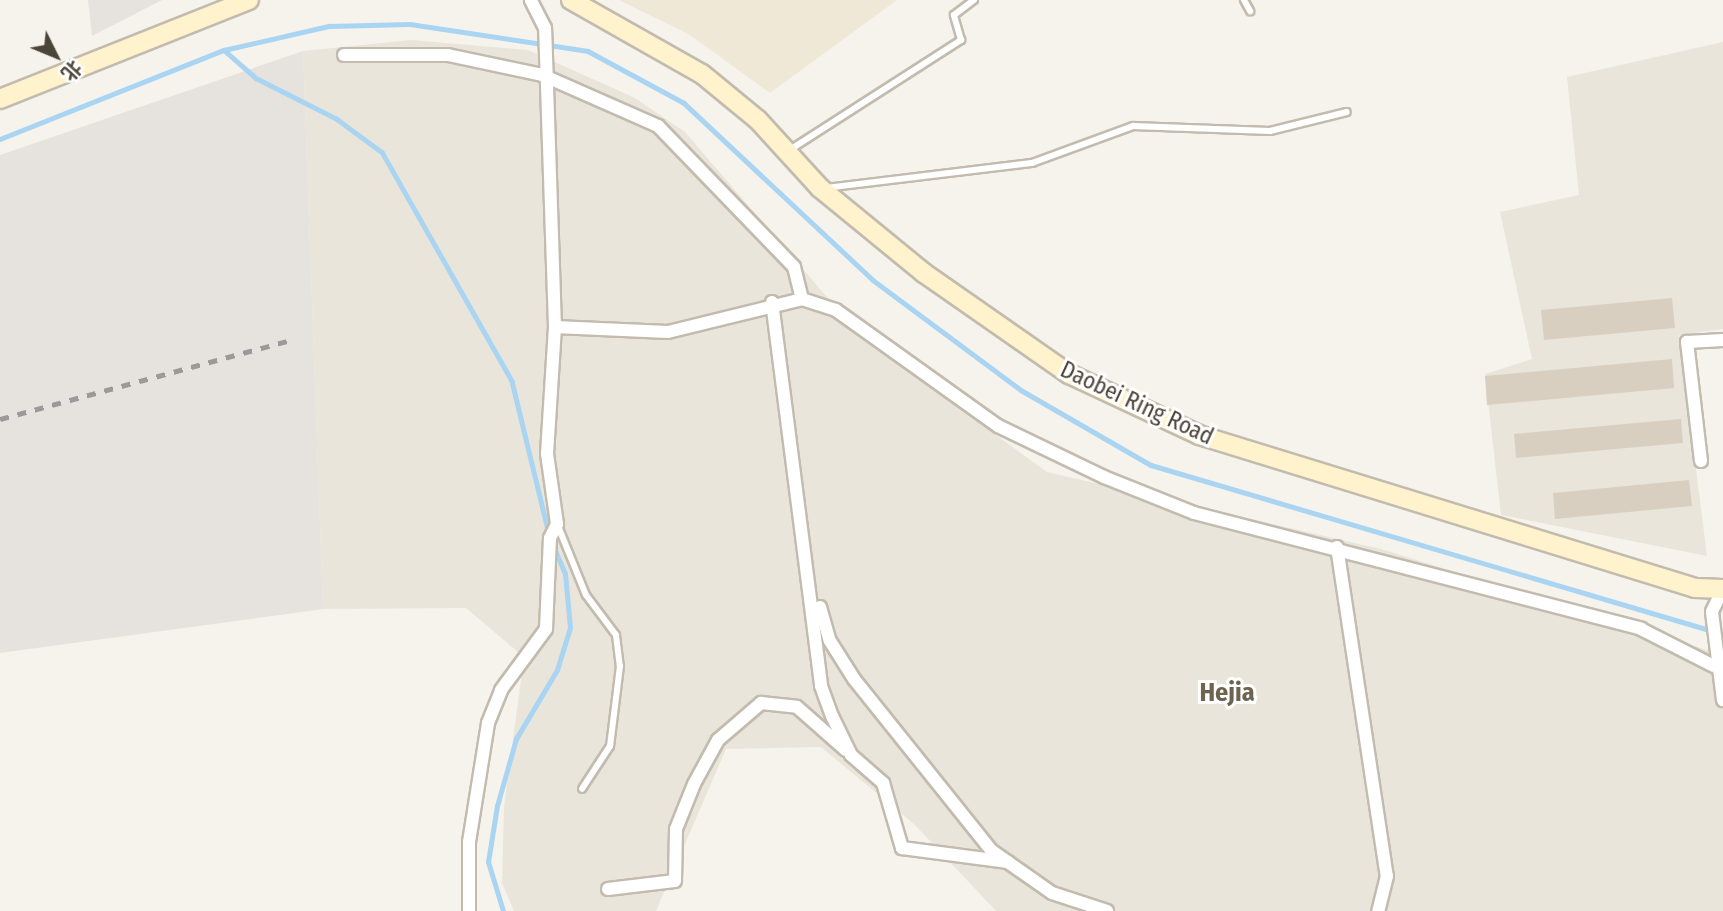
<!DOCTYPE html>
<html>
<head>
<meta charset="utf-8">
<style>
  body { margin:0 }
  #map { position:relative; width:1723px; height:911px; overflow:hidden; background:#f6f3ec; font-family:"Fira Sans Condensed","Noto Sans SC",sans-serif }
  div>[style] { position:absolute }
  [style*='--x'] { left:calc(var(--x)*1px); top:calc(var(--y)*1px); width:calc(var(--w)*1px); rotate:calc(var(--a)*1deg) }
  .residential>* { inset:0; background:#eae5da }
  .industrial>* { inset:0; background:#e6e2dd }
  .education>* { inset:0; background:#efe8d6 }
  .stream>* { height:4.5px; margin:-2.25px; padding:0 2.25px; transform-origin:2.25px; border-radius:2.25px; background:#a9d4f2 }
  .building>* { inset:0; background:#d8cfc1 }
  .roads { filter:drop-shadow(2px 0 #c2bbae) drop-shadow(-2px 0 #c2bbae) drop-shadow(0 2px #c2bbae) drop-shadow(0 -2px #c2bbae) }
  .lane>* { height:6px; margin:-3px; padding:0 3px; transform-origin:3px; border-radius:3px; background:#fff }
  .street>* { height:12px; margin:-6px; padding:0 6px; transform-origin:6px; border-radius:6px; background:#fff }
  .secondary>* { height:18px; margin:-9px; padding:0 9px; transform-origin:9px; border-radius:9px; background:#fff3cd }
  .rail>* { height:4.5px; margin-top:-2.25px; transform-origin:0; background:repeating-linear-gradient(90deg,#9a9a9a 0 9px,transparent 0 18px) }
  span { translate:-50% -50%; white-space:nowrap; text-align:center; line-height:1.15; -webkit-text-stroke:6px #fff; paint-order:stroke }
  .street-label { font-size:23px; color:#4b4439 }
  .quarter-label { font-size:26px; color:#6e6250; font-weight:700 }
  .north { position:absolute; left:21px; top:21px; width:70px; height:70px; -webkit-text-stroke:5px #fff; paint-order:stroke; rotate:133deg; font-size:19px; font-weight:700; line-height:28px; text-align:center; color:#4b4439 }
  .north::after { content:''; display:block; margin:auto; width:24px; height:32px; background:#4b4439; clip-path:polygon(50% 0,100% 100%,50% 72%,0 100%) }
</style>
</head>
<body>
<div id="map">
  <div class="residential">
    <i style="clip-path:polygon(411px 40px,528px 50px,635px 98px,685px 132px,863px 339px,1047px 472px,1381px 549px,1723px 655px,1723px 911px,996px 911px,915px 825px,821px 747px,726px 749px,656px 911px,514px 911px,502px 883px,504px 807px,524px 657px,466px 608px,323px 609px,303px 51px)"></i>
    <i style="clip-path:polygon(1723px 42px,1723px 329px,1679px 335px,1707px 556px,1501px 515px,1485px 374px,1532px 359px,1500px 212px,1579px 195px,1567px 77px)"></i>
  </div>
  <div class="industrial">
    <i style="clip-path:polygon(88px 0,162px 0,92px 36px)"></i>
    <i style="clip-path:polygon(303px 51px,323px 609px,0 653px,0 155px)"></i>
  </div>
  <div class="education">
    <i style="clip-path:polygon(619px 0,897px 0,770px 93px,690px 35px)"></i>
  </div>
  <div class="stream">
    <i style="--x:224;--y:50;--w:43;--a:41.2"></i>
    <i style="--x:256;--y:78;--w:91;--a:26.8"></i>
    <i style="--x:337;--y:119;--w:56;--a:36.3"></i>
    <i style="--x:382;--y:152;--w:263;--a:60.4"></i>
    <i style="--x:512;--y:381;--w:157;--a:76.4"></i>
    <i style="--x:0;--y:139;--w:241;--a:-21.7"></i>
    <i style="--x:224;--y:50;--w:108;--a:-12.9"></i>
    <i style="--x:329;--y:26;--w:81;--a:-1.4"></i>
    <i style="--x:410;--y:24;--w:180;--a:8.6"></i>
    <i style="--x:588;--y:51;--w:109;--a:28.4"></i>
    <i style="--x:684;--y:103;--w:259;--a:43.1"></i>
    <i style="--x:873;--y:280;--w:184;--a:36.6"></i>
    <i style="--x:1021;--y:390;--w:150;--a:30"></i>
    <i style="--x:1151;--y:465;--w:596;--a:16.46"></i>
    <i style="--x:503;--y:911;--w:51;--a:-107"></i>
    <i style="--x:488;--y:862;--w:57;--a:-80.9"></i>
    <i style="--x:497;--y:806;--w:70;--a:-74.2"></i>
    <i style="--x:516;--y:739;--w:80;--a:-59.3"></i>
    <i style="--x:557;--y:670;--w:44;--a:-72.8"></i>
    <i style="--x:570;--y:628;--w:54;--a:-95.3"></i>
    <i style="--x:565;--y:574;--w:28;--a:-113"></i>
  </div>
  <div class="building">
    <i style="clip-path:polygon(1672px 298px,1675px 328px,1544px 340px,1541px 310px)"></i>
    <i style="clip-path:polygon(1672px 359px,1674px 388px,1487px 405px,1485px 376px)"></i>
    <i style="clip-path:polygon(1681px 419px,1683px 443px,1516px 458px,1514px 434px)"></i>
    <i style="clip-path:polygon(1689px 480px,1692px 506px,1555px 519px,1553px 493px)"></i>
  </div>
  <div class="roads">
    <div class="lane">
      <i style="--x:1244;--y:0;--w:13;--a:61"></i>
      <i style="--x:788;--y:151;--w:206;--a:-32.7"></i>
      <i style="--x:961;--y:40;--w:26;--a:-106"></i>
      <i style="--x:954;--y:15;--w:25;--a:-37"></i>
      <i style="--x:825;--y:188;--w:209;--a:-6.9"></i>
      <i style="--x:1032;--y:163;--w:108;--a:-20.1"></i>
      <i style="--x:1133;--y:126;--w:137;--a:2.1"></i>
      <i style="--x:1270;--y:131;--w:79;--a:-13.9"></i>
      <i style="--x:558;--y:526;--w:74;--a:67.9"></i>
      <i style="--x:586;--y:595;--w:50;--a:53.1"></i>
      <i style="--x:616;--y:635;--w:31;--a:83"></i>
      <i style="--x:620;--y:666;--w:81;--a:97.1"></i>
      <i style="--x:610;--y:746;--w:51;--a:123.1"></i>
    </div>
    <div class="street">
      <i style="--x:344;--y:55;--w:104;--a:0"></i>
      <i style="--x:448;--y:55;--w:96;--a:12"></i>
      <i style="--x:542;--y:75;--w:127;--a:23.7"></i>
      <i style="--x:658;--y:126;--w:196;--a:46"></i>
      <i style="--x:794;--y:267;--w:33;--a:76"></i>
      <i style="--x:772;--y:302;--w:387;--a:82.7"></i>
      <i style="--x:821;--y:686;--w:32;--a:70"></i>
      <i style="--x:832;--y:716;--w:43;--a:64"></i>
      <i style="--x:851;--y:755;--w:43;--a:41.2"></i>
      <i style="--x:883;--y:783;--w:68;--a:73.7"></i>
      <i style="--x:902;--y:848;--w:107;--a:7.5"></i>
      <i style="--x:555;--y:327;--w:113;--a:2.5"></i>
      <i style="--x:668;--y:332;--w:138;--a:-13.8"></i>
      <i style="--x:802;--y:299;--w:36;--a:18"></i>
      <i style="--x:836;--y:310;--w:199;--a:35.6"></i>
      <i style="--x:998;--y:426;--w:118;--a:25.7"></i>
      <i style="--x:1104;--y:477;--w:97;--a:21.8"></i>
      <i style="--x:1194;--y:513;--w:462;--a:14.5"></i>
      <i style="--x:1641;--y:629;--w:82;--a:26.9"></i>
      <i style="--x:1701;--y:461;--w:120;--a:-96.7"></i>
      <i style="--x:1687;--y:342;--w:36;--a:-3"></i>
      <i style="--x:1337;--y:547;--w:333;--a:81.4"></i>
      <i style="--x:1387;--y:876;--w:36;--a:104"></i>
      <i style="--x:1723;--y:589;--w:25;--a:116"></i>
      <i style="--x:1712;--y:612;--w:89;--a:82.9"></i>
      <i style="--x:820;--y:607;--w:35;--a:74"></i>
      <i style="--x:830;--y:641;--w:45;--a:57.7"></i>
      <i style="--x:854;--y:679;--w:221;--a:51.3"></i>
      <i style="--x:992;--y:851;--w:73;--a:35"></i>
      <i style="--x:1052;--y:893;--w:58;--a:18.1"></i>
      <i style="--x:608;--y:889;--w:67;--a:-6.8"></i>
      <i style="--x:675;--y:881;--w:52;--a:-88.9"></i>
      <i style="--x:676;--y:829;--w:48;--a:-68.2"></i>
      <i style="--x:694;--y:784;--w:50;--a:-61.4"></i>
      <i style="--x:718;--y:740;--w:57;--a:-40.7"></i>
      <i style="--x:761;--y:703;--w:36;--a:6"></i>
      <i style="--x:797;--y:707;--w:65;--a:41.3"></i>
      <i style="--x:469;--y:911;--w:69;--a:-90"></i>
      <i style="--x:469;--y:842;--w:121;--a:-80.9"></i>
      <i style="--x:488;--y:723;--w:35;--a:-68"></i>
      <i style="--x:501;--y:690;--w:76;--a:-53.6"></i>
      <i style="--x:546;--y:629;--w:91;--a:-87.5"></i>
      <i style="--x:550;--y:538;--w:16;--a:-63"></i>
      <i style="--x:557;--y:524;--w:71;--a:-98.1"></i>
      <i style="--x:547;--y:454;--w:127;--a:-86.4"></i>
      <i style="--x:555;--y:327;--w:299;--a:-91.9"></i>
      <i style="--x:545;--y:28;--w:31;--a:-117"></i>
    </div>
    <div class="secondary">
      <i style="--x:571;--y:0;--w:150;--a:29.5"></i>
      <i style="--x:702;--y:74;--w:72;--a:39.4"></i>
      <i style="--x:758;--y:120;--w:92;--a:47.6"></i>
      <i style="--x:820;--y:188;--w:134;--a:39.3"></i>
      <i style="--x:924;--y:273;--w:177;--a:34.9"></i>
      <i style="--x:1069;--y:374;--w:144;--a:25.1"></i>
      <i style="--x:1199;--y:435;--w:519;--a:17.14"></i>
      <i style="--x:1695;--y:588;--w:28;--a:2"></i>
      <i style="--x:0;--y:99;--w:268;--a:-21.7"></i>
    </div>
  </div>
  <div class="rail">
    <i style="--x:0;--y:419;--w:301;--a:-15.2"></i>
  </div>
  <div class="street-label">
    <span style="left:1137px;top:403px;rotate:25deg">Daobei Ring Road</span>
  </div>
  <div class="quarter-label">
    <span style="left:1227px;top:693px">Hejia</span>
  </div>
  <div class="north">北</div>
</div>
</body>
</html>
